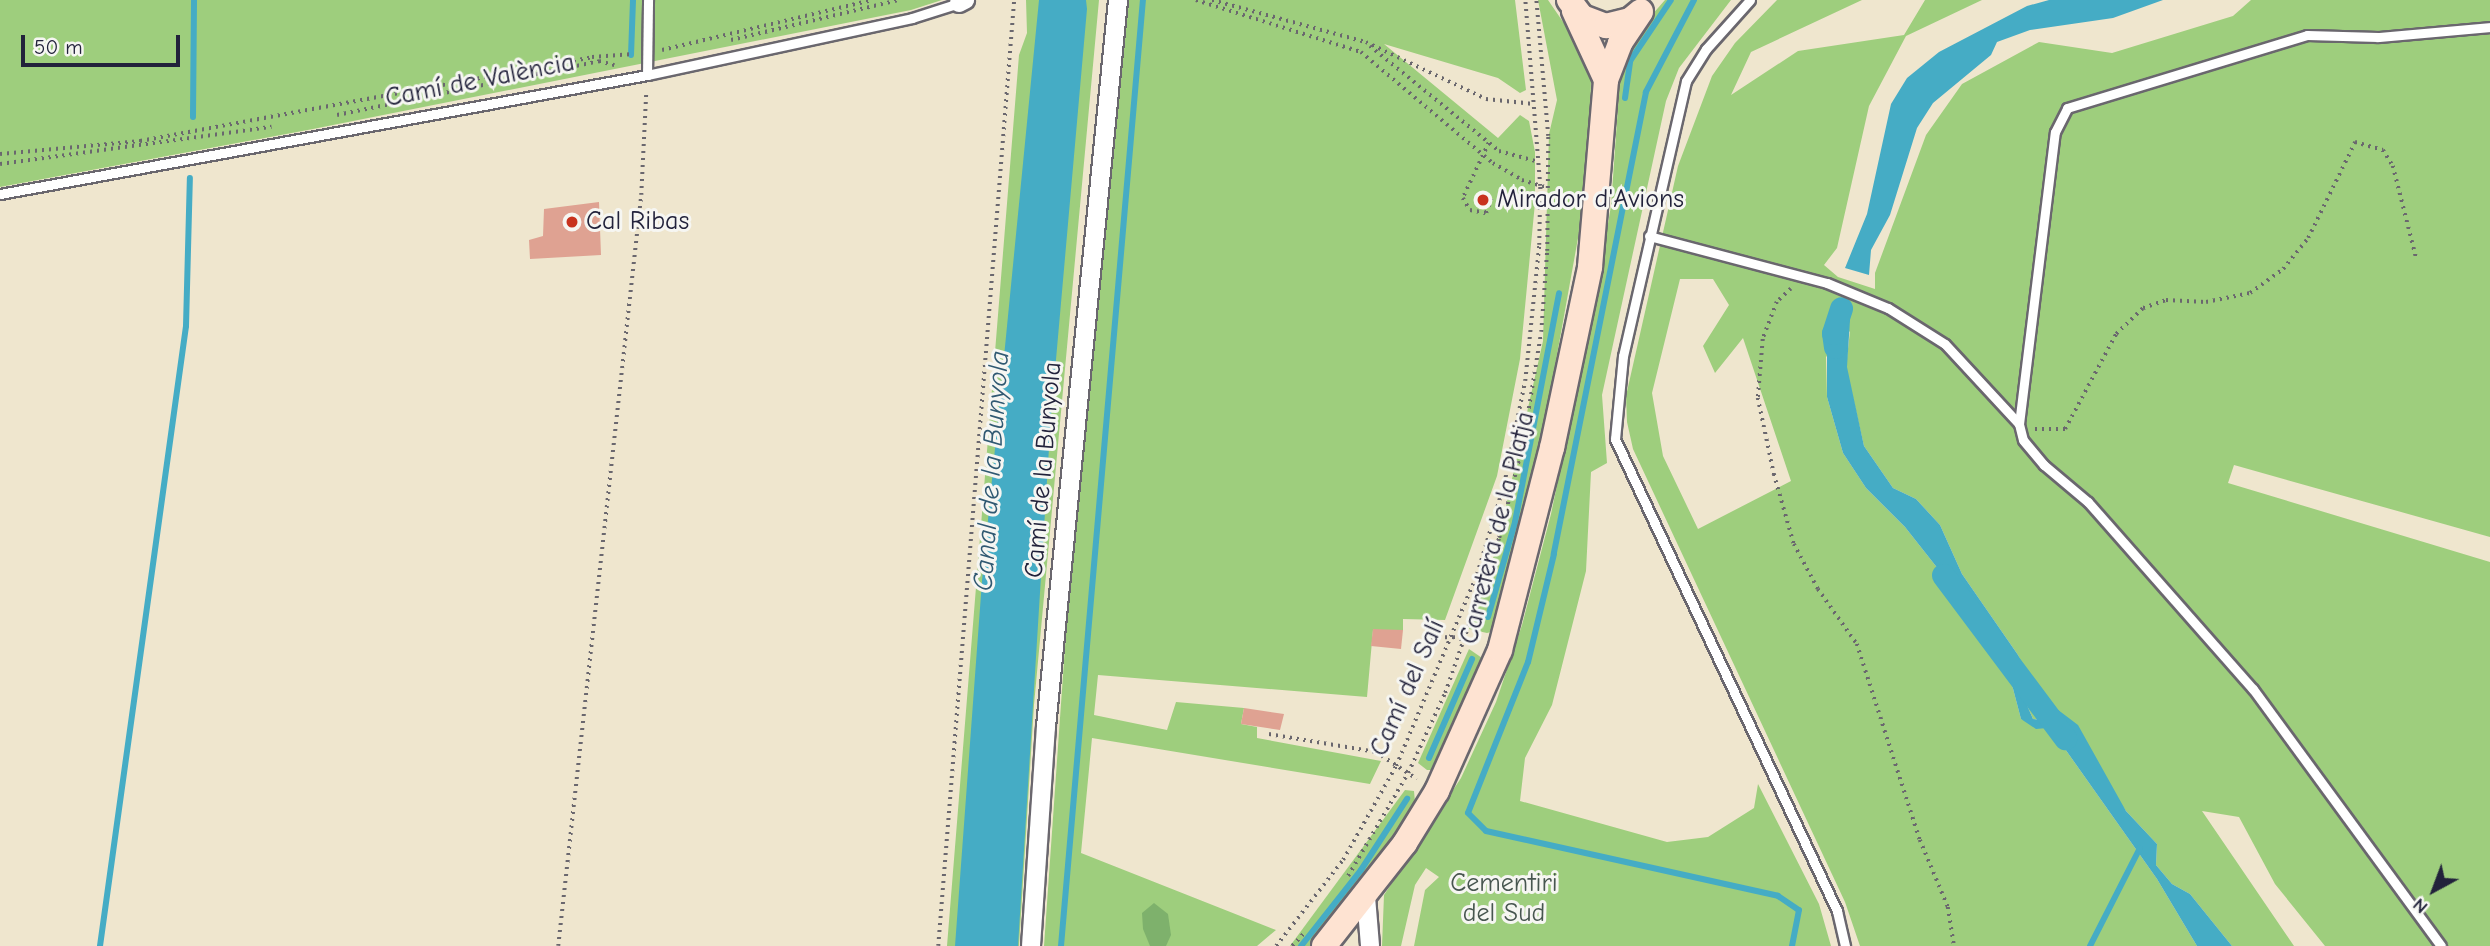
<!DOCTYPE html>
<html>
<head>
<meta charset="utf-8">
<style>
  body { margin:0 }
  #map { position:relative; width:2490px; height:946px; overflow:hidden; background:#efe6ce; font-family:"Comic Neue",sans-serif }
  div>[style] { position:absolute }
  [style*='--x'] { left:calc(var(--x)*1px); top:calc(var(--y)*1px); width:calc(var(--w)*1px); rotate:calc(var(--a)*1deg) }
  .green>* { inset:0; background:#9ece7d }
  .forest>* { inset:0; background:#7eb16c }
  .water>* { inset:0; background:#45acc5 }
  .stream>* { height:6px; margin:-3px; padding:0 3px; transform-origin:3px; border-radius:3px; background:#45acc5 }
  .canal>* { height:23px; margin:-11.5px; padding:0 11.5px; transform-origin:11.5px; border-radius:11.5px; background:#45acc5 }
  .building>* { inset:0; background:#dfa292 }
  .path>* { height:3.5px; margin-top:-1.75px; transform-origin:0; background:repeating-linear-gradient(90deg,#6a676e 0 2px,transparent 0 7px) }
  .roads { filter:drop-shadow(2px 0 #6a676e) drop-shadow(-2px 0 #6a676e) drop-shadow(0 2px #6a676e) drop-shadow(0 -2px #6a676e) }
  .lane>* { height:9px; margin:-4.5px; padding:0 4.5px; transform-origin:4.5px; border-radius:4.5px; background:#fff }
  .street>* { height:18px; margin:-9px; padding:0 9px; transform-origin:9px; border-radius:9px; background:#fff }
  .secondary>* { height:24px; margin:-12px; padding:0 12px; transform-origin:12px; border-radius:12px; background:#fee3d2 }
  .dots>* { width:19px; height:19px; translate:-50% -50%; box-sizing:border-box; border:4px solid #f6f6f2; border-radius:50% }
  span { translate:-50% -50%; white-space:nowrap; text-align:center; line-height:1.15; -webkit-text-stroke:6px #f6f6f2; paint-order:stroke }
  .street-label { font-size:26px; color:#22223b }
  .poi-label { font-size:26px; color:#22223b }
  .left { translate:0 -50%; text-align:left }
  .park-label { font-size:26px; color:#47564f }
  .water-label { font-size:28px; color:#305972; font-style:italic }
  .north { position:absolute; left:2399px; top:855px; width:70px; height:70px; -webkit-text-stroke:5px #f6f6f2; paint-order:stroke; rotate:221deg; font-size:19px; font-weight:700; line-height:28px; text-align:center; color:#22223b }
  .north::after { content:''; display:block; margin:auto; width:24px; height:32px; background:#22223b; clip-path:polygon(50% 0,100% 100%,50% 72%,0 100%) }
  .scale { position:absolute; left:21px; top:35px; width:159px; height:32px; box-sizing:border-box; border:4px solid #22223b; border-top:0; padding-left:9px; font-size:21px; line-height:24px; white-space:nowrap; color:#22223b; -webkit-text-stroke:5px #f6f6f2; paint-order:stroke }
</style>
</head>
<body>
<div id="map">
  <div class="green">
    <i style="clip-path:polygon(0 0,942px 0,911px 10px,313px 129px,0 187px)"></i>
    <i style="clip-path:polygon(1026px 0,1046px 0,964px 946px,947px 946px,1019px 55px,1027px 33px)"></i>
    <i style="clip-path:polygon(1079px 0,1099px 0,1034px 705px,1019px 946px,999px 946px)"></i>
    <i style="clip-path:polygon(1129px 0,1515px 0,1526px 90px,1520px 93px,1498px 78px,1384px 44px,1498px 138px,1520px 115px,1529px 121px,1535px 152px,1535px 203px,1520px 359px,1497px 476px,1445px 620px,1403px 619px,1403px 630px,1373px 630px,1367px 697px,1098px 675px,1094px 715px,1167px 730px,1176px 702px,1244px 708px,1241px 724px,1257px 727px,1257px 738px,1381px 761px,1370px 784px,1092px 738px,1081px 853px,1276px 930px,1257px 946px,1044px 946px,1068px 604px)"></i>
    <i style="clip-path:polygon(1538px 0,1548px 0,1583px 51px,1591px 81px,1590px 130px,1582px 216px,1544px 427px,1495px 631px,1487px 633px,1469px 629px,1497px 546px,1543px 341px,1549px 134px,1557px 100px)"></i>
    <i style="clip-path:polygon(1665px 0,1731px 0,1679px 68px,1666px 101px,1602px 395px,1607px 463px,1591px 472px,1586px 571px,1552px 705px,1525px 758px,1520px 801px,1667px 842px,1708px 837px,1754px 808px,1758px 784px,1819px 904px,1831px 946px,1414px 946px,1425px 890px,1439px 877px,1426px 868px,1415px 885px,1401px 946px,1382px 946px,1384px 895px,1461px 778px,1496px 702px,1522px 625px,1551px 514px,1588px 337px,1611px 206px,1621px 64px,1629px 41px)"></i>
    <i style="clip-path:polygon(evenodd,1777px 0,1862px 0,1751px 52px,1731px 95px,1798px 51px,1904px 35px,1925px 0,1982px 0,1906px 36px,1869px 106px,1837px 248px,1824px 265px,1838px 277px,1875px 289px,1875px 273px,1926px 135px,1962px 84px,2039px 42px,2112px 53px,2233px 16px,2251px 0,2490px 0,2490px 537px,2234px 465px,2228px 483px,2490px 562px,2490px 946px,2325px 946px,2275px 884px,2239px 817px,2202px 811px,2294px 946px,2232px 946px,2190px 894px,2172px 884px,2156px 865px,2157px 844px,2126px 811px,2045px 701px,2049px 712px,2043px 720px,2033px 719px,2023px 696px,2034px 692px,2018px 655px,1962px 574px,1940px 525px,1916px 499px,1893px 488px,1864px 446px,1846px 367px,1850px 331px,1826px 357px,1827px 397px,1843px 453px,1866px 488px,1905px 527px,1984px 627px,2011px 681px,2021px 719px,2047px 728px,2058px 739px,2157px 879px,2197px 946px,1860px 946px,1845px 902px,1633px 449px,1627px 422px,1626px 396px,1678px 166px,1712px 76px,1735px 43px,1777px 0,1680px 279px,1713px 279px,1729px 305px,1703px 346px,1715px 373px,1743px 338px,1791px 481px,1698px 529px,1663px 456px,1652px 393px,1680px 279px)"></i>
    <i style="clip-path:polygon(1469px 649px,1485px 660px,1434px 770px,1427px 770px,1418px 763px)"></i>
    <i style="clip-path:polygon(1405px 790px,1414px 791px,1415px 802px,1348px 902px,1311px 946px,1290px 946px)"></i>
  </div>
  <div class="forest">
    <i style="clip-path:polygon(1154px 903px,1168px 914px,1171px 935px,1166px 946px,1150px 946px,1143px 929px,1142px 913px)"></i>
  </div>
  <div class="water">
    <i style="clip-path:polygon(1039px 0,1086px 0,1087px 9px,1051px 416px,1018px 946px,955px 946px,982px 581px)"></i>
    <i style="clip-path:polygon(2049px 0,2163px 0,2113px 18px,2030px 30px,1997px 42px,1991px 55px,1933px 103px,1917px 128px,1890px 215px,1871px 250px,1869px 275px,1845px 268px,1867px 214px,1891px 104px,1907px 78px,1939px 52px,2027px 6px)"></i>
    <i style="clip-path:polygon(1837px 317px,1850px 320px,1847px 367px,1864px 446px,1893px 488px,1916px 499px,1940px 525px,1962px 574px,2018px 655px,2035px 692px,2023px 696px,2033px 719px,2042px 720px,2049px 712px,2045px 700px,2078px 725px,2126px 811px,2157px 844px,2156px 865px,2172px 884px,2190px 894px,2232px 946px,2197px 946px,2157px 879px,2058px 739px,2047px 728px,2036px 729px,2021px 719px,2011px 681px,1984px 627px,1905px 527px,1866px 488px,1843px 453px,1827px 397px,1827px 319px)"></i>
  </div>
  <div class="stream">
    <i style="--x:1694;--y:0;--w:104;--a:117.6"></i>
    <i style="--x:1646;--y:92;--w:471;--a:101.3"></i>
    <i style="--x:1554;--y:554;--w:111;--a:103.5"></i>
    <i style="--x:1528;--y:662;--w:162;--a:111.7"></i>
    <i style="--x:1468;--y:813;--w:25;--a:45"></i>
    <i style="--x:1486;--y:831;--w:299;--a:12.5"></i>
    <i style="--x:1778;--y:896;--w:25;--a:34"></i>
    <i style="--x:1799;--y:910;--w:37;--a:101"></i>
    <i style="--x:631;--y:55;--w:55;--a:-87.9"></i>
    <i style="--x:1625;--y:98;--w:37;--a:-82"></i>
    <i style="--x:1630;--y:61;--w:73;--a:-56.1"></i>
    <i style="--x:193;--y:117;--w:117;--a:-89.5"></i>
    <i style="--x:1488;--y:617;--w:99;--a:-74.1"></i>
    <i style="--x:1515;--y:522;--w:233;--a:-79.1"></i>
    <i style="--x:1429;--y:758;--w:108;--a:-66.5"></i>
    <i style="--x:100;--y:946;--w:626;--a:-82.1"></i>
    <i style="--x:186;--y:326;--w:148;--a:-88.5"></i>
    <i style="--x:1061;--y:946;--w:950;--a:-85.05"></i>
    <i style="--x:1301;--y:946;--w:97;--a:-51.7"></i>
    <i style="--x:1361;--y:870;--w:85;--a:-57.1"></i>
    <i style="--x:2090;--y:946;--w:110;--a:-63"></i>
  </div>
  <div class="canal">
    <i style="--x:1835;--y:347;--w:14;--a:-98"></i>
    <i style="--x:1833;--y:333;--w:26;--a:-72"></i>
    <i style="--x:1943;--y:575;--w:204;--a:53.2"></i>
  </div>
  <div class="building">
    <i style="clip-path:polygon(599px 202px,601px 255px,530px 259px,529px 240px,543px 236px,544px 209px)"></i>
    <i style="clip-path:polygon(1373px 629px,1403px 630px,1401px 649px,1371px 646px)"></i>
    <i style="clip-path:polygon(1244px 708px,1284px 714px,1280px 730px,1241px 724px)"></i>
  </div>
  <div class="path">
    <i style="--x:1196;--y:0;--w:173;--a:17.5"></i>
    <i style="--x:1361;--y:52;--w:172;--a:40.1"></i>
    <i style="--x:1493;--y:163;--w:34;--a:30"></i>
    <i style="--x:1522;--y:180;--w:28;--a:17"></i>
    <i style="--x:1212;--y:0;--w:160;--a:15.3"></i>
    <i style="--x:1366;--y:42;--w:133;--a:25.4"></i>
    <i style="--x:1486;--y:99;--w:48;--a:5.9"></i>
    <i style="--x:731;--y:40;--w:173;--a:-13.4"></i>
    <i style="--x:1370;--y:46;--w:166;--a:39.1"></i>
    <i style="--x:1499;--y:151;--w:41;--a:15.4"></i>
    <i style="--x:662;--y:50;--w:216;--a:-13.4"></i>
    <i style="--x:337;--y:115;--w:268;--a:-11.6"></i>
    <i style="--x:599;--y:61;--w:16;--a:15"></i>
    <i style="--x:1489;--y:143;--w:61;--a:115.3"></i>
    <i style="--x:1463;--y:198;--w:14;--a:60"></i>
    <i style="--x:1470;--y:210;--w:16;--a:11"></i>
    <i style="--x:1486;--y:213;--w:15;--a:-70"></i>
    <i style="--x:0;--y:154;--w:141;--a:-5.3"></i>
    <i style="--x:140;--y:141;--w:460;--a:-10.5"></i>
    <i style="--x:592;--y:57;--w:41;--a:-4.2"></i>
    <i style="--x:0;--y:164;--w:274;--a:-7.8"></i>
    <i style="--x:1791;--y:289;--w:19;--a:137"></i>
    <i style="--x:1777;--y:302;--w:40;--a:111"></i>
    <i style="--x:1763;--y:339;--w:59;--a:94.8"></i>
    <i style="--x:1758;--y:398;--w:78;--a:78.1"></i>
    <i style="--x:1774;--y:474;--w:73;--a:74.1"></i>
    <i style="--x:1794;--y:544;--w:51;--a:61.9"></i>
    <i style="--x:1818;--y:589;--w:67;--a:54.7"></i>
    <i style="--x:1857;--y:644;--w:206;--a:72.2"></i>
    <i style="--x:1920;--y:840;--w:73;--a:67.3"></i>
    <i style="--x:1948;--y:907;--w:39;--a:81"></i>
    <i style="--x:2035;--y:429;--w:30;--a:0"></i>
    <i style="--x:2065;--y:429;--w:108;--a:-61.8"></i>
    <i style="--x:2116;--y:334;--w:37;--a:-44"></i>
    <i style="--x:2143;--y:308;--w:24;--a:-19"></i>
    <i style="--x:2166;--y:300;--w:40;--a:2.9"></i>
    <i style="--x:2206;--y:302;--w:45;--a:-11.6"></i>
    <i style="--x:2250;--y:293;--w:41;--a:-36"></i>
    <i style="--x:2283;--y:269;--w:40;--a:-51"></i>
    <i style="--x:2308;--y:238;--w:107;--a:-63.9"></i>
    <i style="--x:2355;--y:142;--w:29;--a:16"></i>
    <i style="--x:2383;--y:150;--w:19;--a:58"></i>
    <i style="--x:2393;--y:166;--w:94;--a:75.8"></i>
    <i style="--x:1424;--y:638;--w:29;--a:-2"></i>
    <i style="--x:1453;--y:637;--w:26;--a:13"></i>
    <i style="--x:1269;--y:734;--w:109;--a:9.5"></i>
    <i style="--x:1376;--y:752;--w:49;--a:33.4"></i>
    <i style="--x:1348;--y:876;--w:119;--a:-59.8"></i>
    <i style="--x:1408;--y:773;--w:88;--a:-65.2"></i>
    <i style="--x:1445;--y:693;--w:164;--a:-70.8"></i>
    <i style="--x:1499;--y:538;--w:98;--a:-75.8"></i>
    <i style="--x:1523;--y:443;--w:112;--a:-80.8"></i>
    <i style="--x:1541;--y:332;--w:81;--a:-85.8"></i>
    <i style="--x:1547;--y:251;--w:115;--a:-89.5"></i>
    <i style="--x:1548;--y:136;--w:137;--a:-95"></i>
    <i style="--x:558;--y:946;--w:756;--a:-83.69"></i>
    <i style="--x:641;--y:195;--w:104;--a:-87.2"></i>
    <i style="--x:938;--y:946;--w:949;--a:-85.41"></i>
    <i style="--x:1276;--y:946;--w:109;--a:-52.1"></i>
    <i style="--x:1343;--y:860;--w:108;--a:-60.6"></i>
    <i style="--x:1396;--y:766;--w:208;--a:-67.1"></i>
    <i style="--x:1477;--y:574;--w:94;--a:-73.3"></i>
    <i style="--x:1504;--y:484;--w:105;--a:-78.5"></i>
    <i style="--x:1525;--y:381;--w:137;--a:-84.1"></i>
    <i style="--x:1539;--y:245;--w:59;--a:-89"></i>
    <i style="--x:1540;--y:186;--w:187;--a:-94.6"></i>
    <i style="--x:1292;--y:946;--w:19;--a:-47"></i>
  </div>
  <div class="roads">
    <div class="lane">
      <i style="--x:1750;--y:0;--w:66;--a:131.9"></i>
      <i style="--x:1706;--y:49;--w:38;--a:122"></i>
      <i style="--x:1686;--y:81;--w:282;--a:102.9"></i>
      <i style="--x:1623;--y:356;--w:83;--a:95.5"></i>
      <i style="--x:1615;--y:439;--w:522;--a:64.81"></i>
      <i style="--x:1837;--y:911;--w:36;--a:77"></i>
      <i style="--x:647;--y:75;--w:75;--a:-89.2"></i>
      <i style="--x:0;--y:194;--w:658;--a:-10.42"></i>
      <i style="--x:647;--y:75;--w:271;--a:-12.1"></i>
      <i style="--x:912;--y:18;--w:49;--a:-17.7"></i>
      <i style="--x:1649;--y:236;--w:184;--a:14.8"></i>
      <i style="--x:1827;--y:283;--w:66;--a:22.3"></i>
      <i style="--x:1888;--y:308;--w:67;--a:32.3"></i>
      <i style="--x:1945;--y:344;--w:109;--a:47.2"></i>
      <i style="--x:2019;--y:424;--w:16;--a:76"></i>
      <i style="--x:2023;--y:440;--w:33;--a:50"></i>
      <i style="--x:2044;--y:465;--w:57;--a:40.1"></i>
      <i style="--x:2088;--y:502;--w:249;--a:48.6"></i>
      <i style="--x:2253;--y:689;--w:318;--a:53.8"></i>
      <i style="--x:2019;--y:424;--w:294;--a:-83"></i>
      <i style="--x:2055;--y:132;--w:27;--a:-63"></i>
      <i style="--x:2067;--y:108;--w:251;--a:-16.9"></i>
      <i style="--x:2307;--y:35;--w:71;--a:1.6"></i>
      <i style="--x:2378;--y:37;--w:112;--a:-5.1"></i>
    </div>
    <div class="street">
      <i style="--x:959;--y:3;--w:7;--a:-27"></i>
      <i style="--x:1366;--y:897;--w:49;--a:85.3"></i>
      <i style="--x:1031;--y:946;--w:220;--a:-86.1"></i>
      <i style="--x:1046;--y:727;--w:731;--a:-84.34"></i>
    </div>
    <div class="secondary">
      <i style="--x:1569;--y:0;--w:21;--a:53"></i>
      <i style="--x:1582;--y:17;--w:26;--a:21"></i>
      <i style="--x:1606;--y:26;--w:25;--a:-14"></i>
      <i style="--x:1630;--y:20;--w:14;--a:-39"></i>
      <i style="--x:1574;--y:11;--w:76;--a:65.1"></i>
      <i style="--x:1324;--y:946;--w:131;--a:-51.8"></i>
      <i style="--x:1405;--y:843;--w:61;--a:-58.4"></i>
      <i style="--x:1437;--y:791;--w:154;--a:-65.9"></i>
      <i style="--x:1500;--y:650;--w:209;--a:-75.6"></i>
      <i style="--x:1552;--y:448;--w:185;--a:-78.1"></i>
      <i style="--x:1590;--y:267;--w:188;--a:-85.1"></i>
      <i style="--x:1606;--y:80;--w:40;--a:-69"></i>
      <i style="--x:1620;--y:43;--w:37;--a:-56"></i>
    </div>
  </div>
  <div class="dots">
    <i style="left:1483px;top:200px;background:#c8321e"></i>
    <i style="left:572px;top:222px;background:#c8321e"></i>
  </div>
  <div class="street-label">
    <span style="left:480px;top:81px;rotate:-11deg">Camí de València</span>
    <span style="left:1044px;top:470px;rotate:-85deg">Camí de la Bunyola</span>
    <span style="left:1498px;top:528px;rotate:-76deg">Carretera de la Platja</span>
    <span style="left:1408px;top:688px;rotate:-66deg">Camí del Salí</span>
  </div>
  <div class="poi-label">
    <span class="left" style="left:1497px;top:200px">Mirador d'Avions</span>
    <span class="left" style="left:586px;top:222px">Cal Ribas</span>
  </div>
  <div class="park-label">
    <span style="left:1504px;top:899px">Cementiri<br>del Sud</span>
  </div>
  <div class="water-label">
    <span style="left:991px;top:471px;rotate:-86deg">Canal de la Bunyola</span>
  </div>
  <div class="north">N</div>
  <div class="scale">50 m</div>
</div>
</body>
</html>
